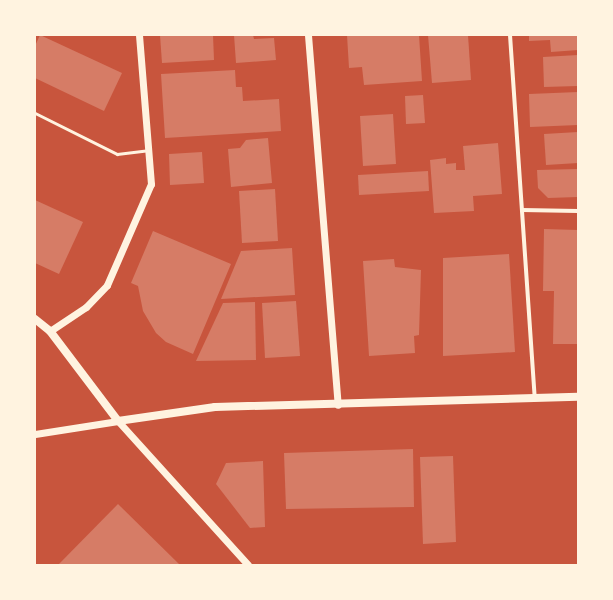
<!DOCTYPE html>
<html>
<head>
<meta charset="utf-8">
<style>
  body { margin:0 }
  #map { position:relative; width:613px; height:600px; overflow:hidden; background:#c8553d; font-family:"Source Sans 3",sans-serif }
  div>[style] { position:absolute }
  [style*='--x'] { left:calc(var(--x)*1px); top:calc(var(--y)*1px); width:calc(var(--w)*1px); rotate:calc(var(--a)*1deg) }
  .building>* { inset:0; background:#d67c66 }
  .service>* { height:3px; margin:-1.5px; padding:0 1.5px; transform-origin:1.5px; border-radius:1.5px; background:#fff3e0 }
  .minor>* { height:4px; margin:-2px; padding:0 2px; transform-origin:2px; border-radius:2px; background:#fff3e0 }
  .tertiary>* { height:7px; margin:-3.5px; padding:0 3.5px; transform-origin:3.5px; border-radius:3.5px; background:#fff3e0 }
  .secondary>* { height:8px; margin:-4px; padding:0 4px; transform-origin:4px; border-radius:4px; background:#fff3e0 }
  span { translate:-50% -50%; white-space:nowrap; text-align:center; line-height:1.15; -webkit-text-stroke:3.5px #fff3e0; paint-order:stroke }
  .frame { position:absolute; inset:0; border:36px solid #fff3e0; pointer-events:none }
</style>
</head>
<body>
<div id="map">
  <div class="building">
    <i style="clip-path:polygon(40px 35px,122px 73px,104px 111px,35px 78px,35px 46px)"></i>
    <i style="clip-path:polygon(160px 35px,213px 35px,214px 60px,162px 63px)"></i>
    <i style="clip-path:polygon(234px 35px,253px 35px,254px 39px,274px 38px,276px 60px,236px 63px)"></i>
    <i style="clip-path:polygon(347px 35px,419px 35px,422px 81px,364px 85px,362px 67px,349px 68px)"></i>
    <i style="clip-path:polygon(428px 35px,468px 35px,471px 80px,432px 83px)"></i>
    <i style="clip-path:polygon(529px 35px,577px 35px,578px 50px,551px 52px,550px 40px,529px 41px)"></i>
    <i style="clip-path:polygon(578px 55px,578px 86px,544px 87px,543px 57px)"></i>
    <i style="clip-path:polygon(235px 70px,236px 87px,242px 87px,243px 101px,279px 99px,281px 131px,165px 138px,161px 74px)"></i>
    <i style="clip-path:polygon(578px 92px,578px 125px,530px 127px,529px 94px)"></i>
    <i style="clip-path:polygon(423px 95px,425px 123px,406px 124px,405px 96px)"></i>
    <i style="clip-path:polygon(393px 114px,396px 164px,363px 166px,360px 116px)"></i>
    <i style="clip-path:polygon(578px 132px,578px 163px,546px 165px,544px 134px)"></i>
    <i style="clip-path:polygon(268px 138px,272px 183px,231px 187px,228px 149px,240px 148px,246px 140px)"></i>
    <i style="clip-path:polygon(498px 143px,502px 194px,473px 196px,474px 211px,434px 213px,430px 160px,446px 158px,446px 164px,456px 163px,456px 170px,465px 170px,463px 146px)"></i>
    <i style="clip-path:polygon(202px 152px,204px 183px,170px 185px,169px 154px)"></i>
    <i style="clip-path:polygon(578px 169px,578px 197px,548px 198px,538px 188px,537px 170px)"></i>
    <i style="clip-path:polygon(428px 171px,429px 191px,359px 195px,358px 175px)"></i>
    <i style="clip-path:polygon(275px 189px,278px 241px,242px 243px,239px 191px)"></i>
    <i style="clip-path:polygon(35px 200px,83px 222px,59px 274px,35px 263px)"></i>
    <i style="clip-path:polygon(544px 229px,578px 230px,578px 344px,553px 344px,554px 291px,543px 291px)"></i>
    <i style="clip-path:polygon(153px 231px,231px 264px,193px 354px,166px 342px,156px 333px,143px 311px,138px 286px,131px 283px)"></i>
    <i style="clip-path:polygon(292px 248px,295px 295px,221px 299px,241px 251px)"></i>
    <i style="clip-path:polygon(509px 254px,515px 352px,443px 356px,443px 258px)"></i>
    <i style="clip-path:polygon(394px 259px,395px 267px,421px 270px,419px 335px,414px 336px,415px 353px,369px 356px,363px 261px)"></i>
    <i style="clip-path:polygon(296px 301px,300px 356px,265px 358px,262px 303px)"></i>
    <i style="clip-path:polygon(255px 302px,256px 360px,196px 361px,223px 303px)"></i>
    <i style="clip-path:polygon(413px 449px,414px 507px,286px 509px,284px 453px)"></i>
    <i style="clip-path:polygon(453px 456px,456px 542px,423px 544px,420px 457px)"></i>
    <i style="clip-path:polygon(263px 461px,265px 527px,250px 528px,216px 484px,226px 463px)"></i>
    <i style="clip-path:polygon(118px 504px,180px 565px,58px 565px)"></i>
  </div>
  <div class="service">
    <i style="--x:35;--y:113;--w:92;--a:26.6"></i>
    <i style="--x:117;--y:154;--w:31;--a:-7"></i>
  </div>
  <div class="minor">
    <i style="--x:510;--y:35;--w:364;--a:86.1"></i>
    <i style="--x:522;--y:210;--w:56;--a:1"></i>
  </div>
  <div class="tertiary">
    <i style="--x:308;--y:35;--w:371;--a:85.4"></i>
    <i style="--x:50;--y:331;--w:43;--a:-33.7"></i>
    <i style="--x:86;--y:307;--w:30;--a:-46"></i>
    <i style="--x:107;--y:285;--w:110;--a:-66.5"></i>
    <i style="--x:151;--y:184;--w:149;--a:-94.6"></i>
    <i style="--x:35;--y:434;--w:84;--a:-8.9"></i>
    <i style="--x:118;--y:421;--w:194;--a:47.9"></i>
  </div>
  <div class="secondary">
    <i style="--x:35;--y:319;--w:19;--a:39"></i>
    <i style="--x:50;--y:331;--w:113;--a:52.9"></i>
    <i style="--x:118;--y:421;--w:98;--a:-8.2"></i>
    <i style="--x:215;--y:407;--w:363;--a:-1.6"></i>
  </div>
  <div class="frame"></div>
</div>
</body>
</html>
